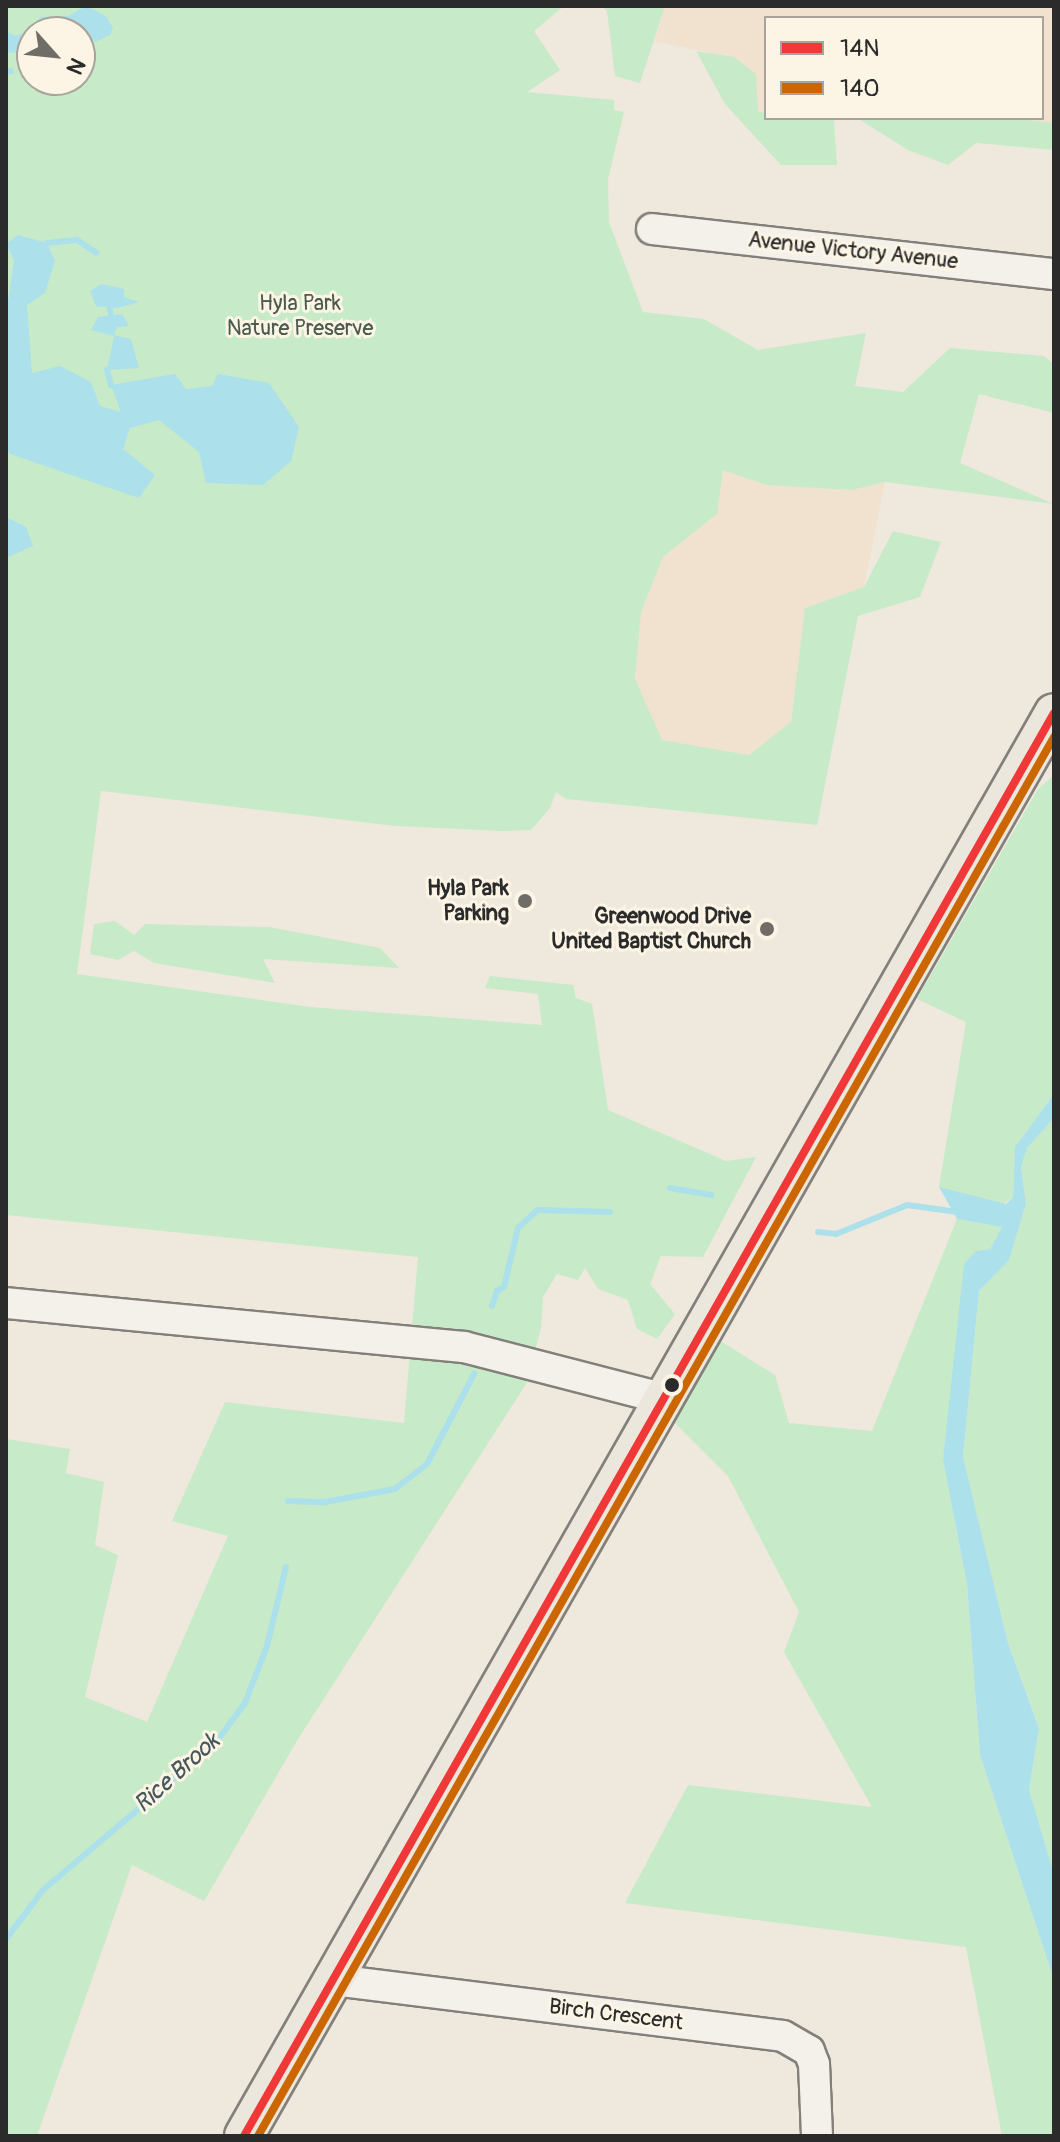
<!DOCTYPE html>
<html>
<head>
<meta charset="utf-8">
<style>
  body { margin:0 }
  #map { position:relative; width:1060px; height:2142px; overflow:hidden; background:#efe8dd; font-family:Pangolin,sans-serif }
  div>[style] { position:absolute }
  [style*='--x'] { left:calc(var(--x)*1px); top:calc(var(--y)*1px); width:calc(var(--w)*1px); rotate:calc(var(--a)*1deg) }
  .built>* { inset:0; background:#f0e2ce }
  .green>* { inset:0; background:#c7eac8 }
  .water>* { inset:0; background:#ace0ea }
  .stream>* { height:6px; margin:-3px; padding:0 3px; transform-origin:3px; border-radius:3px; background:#ace0ea }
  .roads { filter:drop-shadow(2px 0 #83807b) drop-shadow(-2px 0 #83807b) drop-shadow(0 2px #83807b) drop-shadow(0 -2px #83807b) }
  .minor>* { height:30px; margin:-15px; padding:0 15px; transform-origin:15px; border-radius:15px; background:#f4f0ea }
  .major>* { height:38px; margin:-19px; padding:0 19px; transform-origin:19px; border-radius:19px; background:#ece7dc }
  .bus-1>* { height:8px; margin:-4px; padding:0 4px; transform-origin:4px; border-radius:4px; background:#f03838 }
  .bus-2>* { height:8px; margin:-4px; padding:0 4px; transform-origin:4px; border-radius:4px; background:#c60 }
  .dots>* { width:22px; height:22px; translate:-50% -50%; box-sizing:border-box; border:4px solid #fcf5e5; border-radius:50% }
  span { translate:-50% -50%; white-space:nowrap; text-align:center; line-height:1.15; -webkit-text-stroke:6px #fcf5e5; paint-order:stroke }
  .street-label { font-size:22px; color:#2b2b2b }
  .park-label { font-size:22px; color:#4a5b4e }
  .poi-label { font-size:22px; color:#2b2b2b; font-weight:700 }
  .right { translate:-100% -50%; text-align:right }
  .water-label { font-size:24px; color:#44575c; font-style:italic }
  .frame { position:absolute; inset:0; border:8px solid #2b2b2b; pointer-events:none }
  .legend { position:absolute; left:764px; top:16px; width:280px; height:104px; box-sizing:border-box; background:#fcf5e5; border:2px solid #a8a49b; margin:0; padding:10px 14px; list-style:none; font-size:24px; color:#2b2b2b }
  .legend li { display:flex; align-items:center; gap:16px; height:40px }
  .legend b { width:40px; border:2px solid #a8a49b }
  .north { position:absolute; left:16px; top:16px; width:80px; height:80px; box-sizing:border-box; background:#fcf5e5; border:2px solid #a8a49b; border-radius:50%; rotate:117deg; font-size:22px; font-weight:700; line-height:32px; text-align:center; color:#2b2b2b }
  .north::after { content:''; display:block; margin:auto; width:28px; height:36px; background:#706d69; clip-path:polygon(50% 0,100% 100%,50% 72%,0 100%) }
</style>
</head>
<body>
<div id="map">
  <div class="built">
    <i style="clip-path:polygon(665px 6px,1054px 6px,1054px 123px,1011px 118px,1042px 118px,1042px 18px,766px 18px,766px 110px,758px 113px,734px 58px,655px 41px)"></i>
    <i style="clip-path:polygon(723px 469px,766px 485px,852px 490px,885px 482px,864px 587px,805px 608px,791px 722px,749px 755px,661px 740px,635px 679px,641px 612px,663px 557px,717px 514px)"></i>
  </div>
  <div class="green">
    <i style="clip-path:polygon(evenodd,6px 6px,564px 6px,534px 31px,560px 70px,527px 92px,614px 100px,614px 110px,624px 112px,608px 179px,609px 222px,643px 312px,704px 319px,758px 350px,866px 333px,855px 386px,903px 392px,950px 348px,1044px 356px,1054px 364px,1054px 413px,979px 394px,960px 463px,1054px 504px,885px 482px,852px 490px,766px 485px,723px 470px,717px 514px,663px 557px,641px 612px,635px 679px,662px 740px,749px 755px,791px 722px,805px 608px,864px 587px,893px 531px,941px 542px,920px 597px,858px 616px,817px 825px,566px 799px,556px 792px,550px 808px,531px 830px,502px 831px,396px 826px,101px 791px,77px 974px,310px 1007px,542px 1025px,538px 994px,485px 988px,490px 976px,573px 985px,576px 998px,592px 1004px,608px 1110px,726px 1161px,756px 1157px,703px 1257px,661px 1256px,650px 1284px,675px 1314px,657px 1339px,637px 1329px,628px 1300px,598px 1289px,585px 1268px,578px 1280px,557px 1274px,543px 1297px,541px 1328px,526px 1384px,298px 1739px,204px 1901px,132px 1865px,37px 2136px,6px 2136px,6px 1439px,70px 1449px,66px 1473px,104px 1482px,95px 1545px,118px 1555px,85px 1697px,147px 1722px,228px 1536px,172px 1521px,225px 1402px,404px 1423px,418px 1257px,6px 1215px,6px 6px,32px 32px,80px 32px,80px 80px,32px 80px,32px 32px)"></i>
    <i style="clip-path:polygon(601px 6px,665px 6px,640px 83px,615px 76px,607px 11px)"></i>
    <i style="clip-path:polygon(696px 51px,734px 57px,756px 74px,758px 113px,766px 110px,766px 118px,834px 120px,837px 165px,781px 165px,725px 104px)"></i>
    <i style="clip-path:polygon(857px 118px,1011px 118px,1054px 123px,1054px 150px,976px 143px,948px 165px,908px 150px)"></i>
    <i style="clip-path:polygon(1054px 775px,1054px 1094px,1015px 1147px,1013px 1197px,1000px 1206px,939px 1187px,966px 1022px,917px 999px,1038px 789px)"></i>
    <i style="clip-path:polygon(115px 921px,134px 935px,145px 924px,269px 927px,380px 948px,399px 968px,263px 959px,275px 983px,154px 963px,134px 951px,118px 960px,90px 954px,94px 924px)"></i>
    <i style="clip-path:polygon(1054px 1118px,1054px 1874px,1029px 1790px,1039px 1727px,1008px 1643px,963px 1457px,979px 1291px,1009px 1260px,1026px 1204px,1021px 1167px,1027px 1148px)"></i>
    <i style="clip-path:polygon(957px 1219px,1002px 1227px,990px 1249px,976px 1251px,943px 1460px,967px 1584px,980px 1755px,1054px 1980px,1054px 2136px,1002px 2136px,966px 1947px,625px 1903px,688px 1785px,872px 1807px,784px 1652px,799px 1612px,728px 1476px,667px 1415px,714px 1337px,775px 1375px,789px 1423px,872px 1431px)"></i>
  </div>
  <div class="water">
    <i style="clip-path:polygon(86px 6px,106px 16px,113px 28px,110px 35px,95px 42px,64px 24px,51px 26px,32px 32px,32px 41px,19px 52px,6px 53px,6px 31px,15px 36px,32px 30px,40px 17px,68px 16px)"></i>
    <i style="clip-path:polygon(18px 235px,47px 243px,55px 261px,45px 293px,27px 305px,32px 373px,60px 366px,91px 382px,100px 406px,121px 412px,111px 385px,175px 374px,186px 389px,212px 386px,218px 374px,269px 383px,299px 427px,291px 461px,263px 485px,206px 483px,199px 452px,159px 420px,130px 428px,123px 449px,155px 475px,139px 498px,10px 454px,6px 448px,6px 316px,14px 260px,6px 244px)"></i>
    <i style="clip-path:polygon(101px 284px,124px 289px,124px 297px,139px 302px,117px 308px,96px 306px,90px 291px)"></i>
    <i style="clip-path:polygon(122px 314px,129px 326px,117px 327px,114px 335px,131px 339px,139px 368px,107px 370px,114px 336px,91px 330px,98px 317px)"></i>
    <i style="clip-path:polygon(6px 517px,26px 527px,33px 546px,6px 558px)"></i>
    <i style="clip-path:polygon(1054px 1094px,1054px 1118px,1027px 1148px,1021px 1167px,1026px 1204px,1009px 1260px,979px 1291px,963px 1457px,1008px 1643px,1039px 1728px,1029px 1790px,1054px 1874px,1054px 1980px,980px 1755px,967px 1584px,943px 1460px,964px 1264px,976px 1251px,990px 1249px,1002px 1227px,957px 1219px,939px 1187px,1006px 1204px,1013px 1197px,1015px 1147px)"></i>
  </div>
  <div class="stream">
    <i style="--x:6;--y:72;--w:5;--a:-11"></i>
    <i style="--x:47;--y:243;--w:30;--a:-6"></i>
    <i style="--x:77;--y:240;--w:23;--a:34"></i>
    <i style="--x:110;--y:308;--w:7;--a:82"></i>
    <i style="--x:107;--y:370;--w:16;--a:75"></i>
    <i style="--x:670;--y:1188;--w:42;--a:9.7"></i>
    <i style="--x:818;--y:1232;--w:18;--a:6"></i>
    <i style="--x:836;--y:1234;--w:77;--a:-22.2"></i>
    <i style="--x:907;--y:1205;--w:51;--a:7.8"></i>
    <i style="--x:492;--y:1306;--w:16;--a:-72"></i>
    <i style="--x:497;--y:1291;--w:8;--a:-30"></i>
    <i style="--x:504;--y:1287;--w:61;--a:-76.7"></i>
    <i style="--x:518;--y:1228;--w:26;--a:-43"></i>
    <i style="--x:537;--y:1210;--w:73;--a:1.6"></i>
    <i style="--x:288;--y:1501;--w:37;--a:2"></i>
    <i style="--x:325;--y:1502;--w:71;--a:-10.5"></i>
    <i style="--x:395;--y:1489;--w:41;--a:-38"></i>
    <i style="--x:427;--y:1464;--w:102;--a:-62.4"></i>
    <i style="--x:6;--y:1939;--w:61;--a:-52.9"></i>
    <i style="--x:43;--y:1890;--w:224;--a:-40.3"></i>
    <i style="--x:214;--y:1745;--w:52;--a:-53.6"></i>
    <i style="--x:245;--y:1703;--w:61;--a:-68.9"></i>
    <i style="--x:267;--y:1646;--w:81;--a:-76.5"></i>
  </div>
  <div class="roads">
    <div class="minor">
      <i style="--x:652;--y:229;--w:405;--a:6.4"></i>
      <i style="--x:6;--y:1303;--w:460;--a:5.5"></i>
      <i style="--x:464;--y:1347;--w:203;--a:14.5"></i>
      <i style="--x:334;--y:1980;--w:452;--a:7.1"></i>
      <i style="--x:783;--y:2036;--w:30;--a:30"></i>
      <i style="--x:809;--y:2051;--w:14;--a:69"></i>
      <i style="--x:814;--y:2064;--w:72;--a:87.6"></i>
    </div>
    <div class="major">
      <i style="--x:244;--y:2136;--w:1637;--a:-60.35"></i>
    </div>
  </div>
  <div class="bus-1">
    <i style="--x:244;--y:2136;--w:1637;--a:-60.35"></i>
  </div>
  <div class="bus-2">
    <i style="--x:258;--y:2136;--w:1610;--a:-60.36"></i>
  </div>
  <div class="dots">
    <i style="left:525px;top:901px;background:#706d69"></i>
    <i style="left:767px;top:929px;background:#706d69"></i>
    <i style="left:672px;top:1385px;background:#2b2b2b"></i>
  </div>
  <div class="street-label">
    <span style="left:853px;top:251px;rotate:6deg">Avenue Victory Avenue</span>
    <span style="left:616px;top:2015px;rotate:7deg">Birch Crescent</span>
  </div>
  <div class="park-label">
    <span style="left:300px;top:316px">Hyla Park<br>Nature Preserve</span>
  </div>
  <div class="poi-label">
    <span class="right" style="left:509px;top:901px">Hyla Park<br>Parking</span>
    <span class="right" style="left:751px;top:929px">Greenwood Drive<br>United Baptist Church</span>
  </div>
  <div class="water-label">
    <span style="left:177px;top:1773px;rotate:-42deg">Rice Brook</span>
  </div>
  <div class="frame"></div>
  <ul class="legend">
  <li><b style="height:10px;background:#f03838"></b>14N</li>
  <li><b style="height:10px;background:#c60"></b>140</li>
  </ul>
  <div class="north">N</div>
</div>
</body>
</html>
